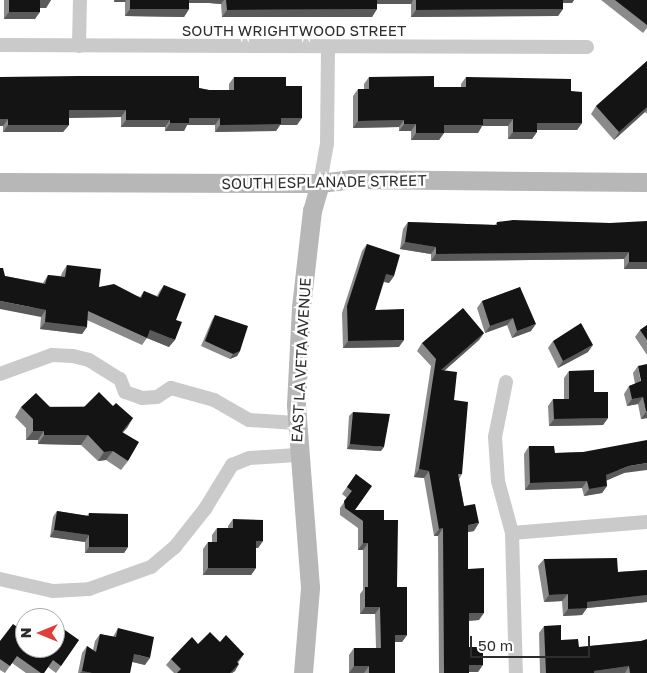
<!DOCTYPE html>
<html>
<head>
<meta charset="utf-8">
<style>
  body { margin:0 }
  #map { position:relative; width:647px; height:673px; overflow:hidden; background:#fff; font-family:"Golos Text",sans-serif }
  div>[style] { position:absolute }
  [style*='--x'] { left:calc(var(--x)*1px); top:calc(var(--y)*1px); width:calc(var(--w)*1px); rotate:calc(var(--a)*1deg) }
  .street>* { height:14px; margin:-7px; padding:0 7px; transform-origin:7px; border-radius:7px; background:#cacaca }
  .secondary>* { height:19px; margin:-9.5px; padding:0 9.5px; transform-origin:9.5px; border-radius:9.5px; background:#b7b7b7 }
  .wall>* { inset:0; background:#8a8a8a }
  .shaded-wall>* { inset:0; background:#5a5a5a }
  .building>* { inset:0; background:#141414 }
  span { translate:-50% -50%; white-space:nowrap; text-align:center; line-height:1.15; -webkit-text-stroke:5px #fff; paint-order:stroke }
  .street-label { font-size:15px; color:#2d2d2d }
  .north { position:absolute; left:15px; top:608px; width:50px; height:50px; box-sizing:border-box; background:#fff; border:1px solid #ababab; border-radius:50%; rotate:270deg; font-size:14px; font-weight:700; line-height:20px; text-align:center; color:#2d2d2d }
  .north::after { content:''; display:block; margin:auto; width:18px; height:22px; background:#dc4037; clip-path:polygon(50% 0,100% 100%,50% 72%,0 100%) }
  .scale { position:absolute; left:470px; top:636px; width:120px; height:22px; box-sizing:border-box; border:2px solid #2d2d2d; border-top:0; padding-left:6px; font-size:15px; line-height:18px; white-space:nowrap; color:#2d2d2d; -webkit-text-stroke:4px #fff; paint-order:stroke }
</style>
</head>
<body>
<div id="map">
  <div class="street">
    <i style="--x:0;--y:45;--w:587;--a:0.2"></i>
    <i style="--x:79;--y:46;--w:46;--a:-88.8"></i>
    <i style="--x:320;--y:183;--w:40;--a:-80"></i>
    <i style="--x:327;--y:144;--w:95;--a:-89.4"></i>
    <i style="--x:0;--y:374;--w:55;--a:-20.1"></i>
    <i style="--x:52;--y:355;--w:21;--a:3"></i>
    <i style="--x:73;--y:356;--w:16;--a:14"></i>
    <i style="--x:89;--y:360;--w:36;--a:32"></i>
    <i style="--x:120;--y:379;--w:14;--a:69"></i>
    <i style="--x:125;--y:392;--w:18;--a:19"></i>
    <i style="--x:142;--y:398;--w:15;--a:-4"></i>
    <i style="--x:157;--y:397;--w:17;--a:-33"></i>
    <i style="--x:171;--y:388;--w:45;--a:15.6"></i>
    <i style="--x:214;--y:400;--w:40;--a:29.7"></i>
    <i style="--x:249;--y:420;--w:47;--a:3.7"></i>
    <i style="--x:506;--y:382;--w:56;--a:101.3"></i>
    <i style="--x:495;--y:437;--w:44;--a:86.1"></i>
    <i style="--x:498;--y:481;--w:54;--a:74.9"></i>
    <i style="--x:512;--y:533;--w:140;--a:88.4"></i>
    <i style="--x:512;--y:533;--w:135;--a:-4.7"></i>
    <i style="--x:0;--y:579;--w:54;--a:12.8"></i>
    <i style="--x:53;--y:591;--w:36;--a:-3"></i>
    <i style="--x:89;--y:589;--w:66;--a:-19.5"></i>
    <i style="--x:151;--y:567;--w:30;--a:-40"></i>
    <i style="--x:174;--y:548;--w:50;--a:-51.5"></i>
    <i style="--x:205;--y:509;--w:52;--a:-58.5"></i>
    <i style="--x:232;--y:465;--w:18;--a:-22"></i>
    <i style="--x:249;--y:458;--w:48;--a:-3.6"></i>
  </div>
  <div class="secondary">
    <i style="--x:0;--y:182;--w:320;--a:0.2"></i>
    <i style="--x:320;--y:183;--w:31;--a:-7"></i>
    <i style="--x:351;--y:179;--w:296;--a:0.6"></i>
    <i style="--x:303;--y:673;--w:86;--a:-85.3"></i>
    <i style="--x:310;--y:587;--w:183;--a:-94.4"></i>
    <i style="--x:296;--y:405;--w:98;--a:-87.1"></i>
    <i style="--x:301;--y:307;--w:97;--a:-83.5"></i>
    <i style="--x:312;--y:211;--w:29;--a:-74"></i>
  </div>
  <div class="wall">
    <i style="clip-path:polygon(4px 0,51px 0,46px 8px,40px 8px,35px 19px,4px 19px)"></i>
    <i style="clip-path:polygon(114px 0,574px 0,572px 3px,563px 3px,563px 9px,558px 16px,411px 17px,411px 4px,377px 4px,377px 9px,372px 17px,222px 17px,221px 4px,209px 3px,189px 3px,189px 9px,184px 17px,125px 16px,125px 2px,114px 2px)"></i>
    <i style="clip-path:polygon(601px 0,647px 0,647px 28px,643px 33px)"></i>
    <i style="clip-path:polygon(647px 61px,647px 114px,645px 112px,614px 140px,591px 114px,596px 106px)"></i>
    <i style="clip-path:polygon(0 77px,199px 88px,209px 90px,229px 90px,229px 84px,234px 77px,286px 86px,297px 125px,280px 125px,276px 131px,215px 132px,215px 125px,187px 125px,184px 131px,165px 131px,165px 127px,121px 127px,121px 117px,69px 118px,69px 125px,63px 132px,3px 132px,3px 126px,0 126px)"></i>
    <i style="clip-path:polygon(369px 77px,434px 87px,461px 87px,461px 84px,466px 77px,571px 91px,582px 123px,577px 130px,537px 130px,537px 132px,532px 139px,508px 139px,508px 126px,482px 126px,478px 133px,444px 133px,439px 140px,411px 140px,411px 131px,399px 131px,399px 127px,353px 128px,353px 96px,358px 89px,364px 89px,364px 84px)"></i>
    <i style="clip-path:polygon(408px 222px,495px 225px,497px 222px,610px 223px,647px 269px,624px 269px,624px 259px,431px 261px,431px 254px,400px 249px,403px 229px)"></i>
    <i style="clip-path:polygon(367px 244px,394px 276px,389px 283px,384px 282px,375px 310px,399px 347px,343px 348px,342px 313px,362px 251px)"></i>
    <i style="clip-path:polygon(67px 265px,99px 287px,140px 297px,144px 291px,157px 296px,159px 292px,164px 285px,176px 320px,169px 347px,147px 338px,142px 345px,87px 320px,87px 327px,82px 334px,40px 329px,41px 317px,5px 276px,43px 283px,48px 275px,61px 276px,62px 273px)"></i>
    <i style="clip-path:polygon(520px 287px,531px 331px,512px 338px,507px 325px,485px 333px,477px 308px,482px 301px)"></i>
    <i style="clip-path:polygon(215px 315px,240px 351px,237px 356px,230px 359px,201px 346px,212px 320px)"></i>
    <i style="clip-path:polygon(647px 325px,647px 355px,635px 337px,640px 330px)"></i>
    <i style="clip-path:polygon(484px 333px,479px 340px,444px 371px,454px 400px,462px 474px,459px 479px,464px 506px,474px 531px,468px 532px,468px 569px,479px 620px,469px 621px,469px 647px,478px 672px,469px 672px,469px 673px,439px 673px,438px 536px,434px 536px,424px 478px,414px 477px,431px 366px,417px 351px,422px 343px)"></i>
    <i style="clip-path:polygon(553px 341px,588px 352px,558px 368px,548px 348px)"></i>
    <i style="clip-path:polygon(638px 366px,647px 418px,641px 419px,638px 404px,627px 406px,624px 394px,629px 386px,635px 384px,633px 373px)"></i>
    <i style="clip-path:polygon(569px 371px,594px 392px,608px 418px,603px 425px,549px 426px,548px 406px,553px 399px,564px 399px,564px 378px)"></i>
    <i style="clip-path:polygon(113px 406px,133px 418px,123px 432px,128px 461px,121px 470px,106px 460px,98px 461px,81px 445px,38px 444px,38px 440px,26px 440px,26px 428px,15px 417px,21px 407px)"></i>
    <i style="clip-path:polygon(353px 412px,381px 451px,347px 449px,349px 416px)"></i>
    <i style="clip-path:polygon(529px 446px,555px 453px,583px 452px,624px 473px,606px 480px,607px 486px,602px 493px,584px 496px,582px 488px,525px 490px,524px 454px)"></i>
    <i style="clip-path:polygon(356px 474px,355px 510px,384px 520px,397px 587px,407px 635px,402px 642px,395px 642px,395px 673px,349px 673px,349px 655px,354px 648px,376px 648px,375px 614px,360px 614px,360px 594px,363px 590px,363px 550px,358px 550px,358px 528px,340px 515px,340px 508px,347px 498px,342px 494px)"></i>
    <i style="clip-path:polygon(57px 511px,87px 516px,89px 513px,128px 547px,124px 553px,85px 553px,85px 542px,50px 537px,53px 517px)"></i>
    <i style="clip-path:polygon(233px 519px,263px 541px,258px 548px,256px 548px,256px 568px,251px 575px,203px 575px,203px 549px,208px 542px,212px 542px,212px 535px,217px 528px,228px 528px,228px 526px)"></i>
    <i style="clip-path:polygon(544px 559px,618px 572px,647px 570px,647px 602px,587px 608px,582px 615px,563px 616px,562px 601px,544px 602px,538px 566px)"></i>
    <i style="clip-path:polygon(544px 626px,561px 640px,579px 647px,641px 641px,647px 673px,540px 673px,539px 633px)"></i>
    <i style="clip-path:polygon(118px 628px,145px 665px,132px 662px,130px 673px,78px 673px,82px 653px,87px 646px,93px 650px,95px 641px,100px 634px,113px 637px)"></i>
    <i style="clip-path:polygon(24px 632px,79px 640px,56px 673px,48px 667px,44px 673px,26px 673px,12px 663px,5px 673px,0 670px,0 641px)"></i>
    <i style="clip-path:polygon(220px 642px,244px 654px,238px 663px,235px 671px,232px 673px,174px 673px,166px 665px,171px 659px,198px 644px)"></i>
  </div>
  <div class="shaded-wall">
    <i style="clip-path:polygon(40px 0,51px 0,46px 8px,35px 8px)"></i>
    <i style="clip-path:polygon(115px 0,126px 0,125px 2px,114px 2px)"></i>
    <i style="clip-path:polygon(186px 0,224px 0,221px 4px,209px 3px,184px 3px)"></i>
    <i style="clip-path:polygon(375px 0,413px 0,411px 4px,372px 4px)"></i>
    <i style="clip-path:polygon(560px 0,574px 0,572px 3px,558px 3px)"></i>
    <i style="clip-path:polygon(130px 9px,189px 9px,184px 17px,125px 16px)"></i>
    <i style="clip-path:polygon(377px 9px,372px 17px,222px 17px,227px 10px)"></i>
    <i style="clip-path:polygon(563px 9px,558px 16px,411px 17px,416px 10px)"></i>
    <i style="clip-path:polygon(9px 12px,40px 12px,35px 19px,4px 19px)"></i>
    <i style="clip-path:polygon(647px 107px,647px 109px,645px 112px,614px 140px,619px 132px)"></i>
    <i style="clip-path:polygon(69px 110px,126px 110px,121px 117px,63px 118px)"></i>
    <i style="clip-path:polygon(189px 118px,220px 118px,215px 125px,187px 125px,184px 131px,165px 131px,170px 123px)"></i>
    <i style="clip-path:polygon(281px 118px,302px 118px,297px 125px,280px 125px,276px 131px,215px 132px,220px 125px)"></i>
    <i style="clip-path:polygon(0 119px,8px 119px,3px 126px,0 126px)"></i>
    <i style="clip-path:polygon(483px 119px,513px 119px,508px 126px,482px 126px,478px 133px,444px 133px,439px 140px,411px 140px,416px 133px,444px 125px)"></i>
    <i style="clip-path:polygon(126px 120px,170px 120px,165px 127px,121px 127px)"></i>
    <i style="clip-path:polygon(404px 120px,399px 127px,353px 128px,358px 121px)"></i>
    <i style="clip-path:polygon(537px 123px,582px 123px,577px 130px,532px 130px)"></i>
    <i style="clip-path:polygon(404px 124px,416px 124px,411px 131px,399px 131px)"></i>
    <i style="clip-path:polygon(8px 125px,69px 125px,63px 132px,3px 132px)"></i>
    <i style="clip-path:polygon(513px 132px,537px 132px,532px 139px,508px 139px)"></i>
    <i style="clip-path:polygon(405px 242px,436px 247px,431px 254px,400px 249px)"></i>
    <i style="clip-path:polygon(629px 252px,624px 259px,431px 261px,436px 254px)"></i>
    <i style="clip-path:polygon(629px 262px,647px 262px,647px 269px,624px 269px)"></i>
    <i style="clip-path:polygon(386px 274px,394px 276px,389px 283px,381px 281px)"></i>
    <i style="clip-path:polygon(0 301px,46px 310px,41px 317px,0 309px)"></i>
    <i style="clip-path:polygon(513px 318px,507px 325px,485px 333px,490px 326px)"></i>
    <i style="clip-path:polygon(45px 322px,87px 327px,82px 334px,40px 329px)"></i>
    <i style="clip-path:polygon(536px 324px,531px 331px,512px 338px,517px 331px)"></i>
    <i style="clip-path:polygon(150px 330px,175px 340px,169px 347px,147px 338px)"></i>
    <i style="clip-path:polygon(484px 333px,479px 340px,436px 378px,441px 370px)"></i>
    <i style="clip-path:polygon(404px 340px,399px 347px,343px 348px,348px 341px)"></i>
    <i style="clip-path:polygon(593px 345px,588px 352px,558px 368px,563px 361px)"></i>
    <i style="clip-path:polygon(240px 351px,237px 356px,230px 359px,233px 354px)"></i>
    <i style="clip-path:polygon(643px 397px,638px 404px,627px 406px,632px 399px)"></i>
    <i style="clip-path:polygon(647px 411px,647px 418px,641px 419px,646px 412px)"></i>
    <i style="clip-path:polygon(133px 418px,127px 428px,115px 441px,122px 432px)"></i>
    <i style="clip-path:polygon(608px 418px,603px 425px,549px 426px,554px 419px)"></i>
    <i style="clip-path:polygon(33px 431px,44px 431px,38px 440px,26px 440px)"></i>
    <i style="clip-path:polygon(44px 435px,88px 435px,81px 445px,38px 444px)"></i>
    <i style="clip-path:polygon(350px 444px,384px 447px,381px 451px,347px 449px)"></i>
    <i style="clip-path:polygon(113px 451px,106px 460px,98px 461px,104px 452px)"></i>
    <i style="clip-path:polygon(647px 463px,647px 470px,624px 473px,601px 483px,606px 475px,629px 466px)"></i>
    <i style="clip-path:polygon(419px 469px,429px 471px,424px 478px,414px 477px)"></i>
    <i style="clip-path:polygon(587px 481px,582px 488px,525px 490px,530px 483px)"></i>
    <i style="clip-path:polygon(607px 486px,602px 493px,584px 496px,589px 489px)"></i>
    <i style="clip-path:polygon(479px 523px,474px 531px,463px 533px,468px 525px)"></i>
    <i style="clip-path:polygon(443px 528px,438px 536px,434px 536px,439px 529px)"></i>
    <i style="clip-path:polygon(54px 530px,89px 535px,85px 542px,50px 537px)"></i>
    <i style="clip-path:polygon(256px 541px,263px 541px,258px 548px,251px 548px)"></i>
    <i style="clip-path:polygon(363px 543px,368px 543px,363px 550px,358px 550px)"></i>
    <i style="clip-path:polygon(89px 547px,128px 547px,124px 553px,85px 553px)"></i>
    <i style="clip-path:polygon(208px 568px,256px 568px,251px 575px,203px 575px)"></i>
    <i style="clip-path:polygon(568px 594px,562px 601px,544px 602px,549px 595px)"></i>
    <i style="clip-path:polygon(647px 595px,647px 602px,587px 608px,582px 615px,563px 616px,568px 609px,587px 602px)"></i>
    <i style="clip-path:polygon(365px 607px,380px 607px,375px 614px,360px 614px)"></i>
    <i style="clip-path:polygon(469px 613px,484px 613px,479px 620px,464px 621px)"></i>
    <i style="clip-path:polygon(395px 635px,407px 635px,402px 642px,390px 642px)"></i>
    <i style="clip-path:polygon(134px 654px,150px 658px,145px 665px,129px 661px)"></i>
    <i style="clip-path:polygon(239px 664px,235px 671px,232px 673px,230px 673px)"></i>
    <i style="clip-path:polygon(469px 665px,483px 665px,478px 672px,464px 672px)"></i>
    <i style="clip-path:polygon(354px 666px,369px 666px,364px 673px,349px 673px)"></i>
    <i style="clip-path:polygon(629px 666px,625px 673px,593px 673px,594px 671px)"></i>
    <i style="clip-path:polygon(82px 671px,92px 673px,80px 673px)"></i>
  </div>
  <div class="building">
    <i style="clip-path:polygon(9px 0,51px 0,40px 0,40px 12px,9px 12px)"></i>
    <i style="clip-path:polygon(130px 0,189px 0,189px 9px,130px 9px)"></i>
    <i style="clip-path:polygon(226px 0,377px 0,377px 9px,227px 10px)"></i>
    <i style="clip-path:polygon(416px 0,563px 0,563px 9px,416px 10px)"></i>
    <i style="clip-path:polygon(615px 0,647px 0,647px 25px)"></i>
    <i style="clip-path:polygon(647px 61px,647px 107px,619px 132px,596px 106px)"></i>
    <i style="clip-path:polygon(78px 76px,199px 76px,199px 88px,209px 90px,234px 90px,234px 77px,286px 77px,286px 86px,302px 86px,302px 118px,281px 118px,281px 124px,220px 125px,220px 118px,189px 118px,189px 123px,170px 123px,170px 120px,126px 120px,126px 110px,69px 110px,69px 125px,8px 125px,8px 119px,0 119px,0 77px)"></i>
    <i style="clip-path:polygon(434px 76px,434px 87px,466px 87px,466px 77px,571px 79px,571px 91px,582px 92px,582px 123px,537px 123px,537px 132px,513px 132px,513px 119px,483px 119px,483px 125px,444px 125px,444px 133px,416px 133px,416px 124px,404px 124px,404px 120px,358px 121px,358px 89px,369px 89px,369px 77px)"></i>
    <i style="clip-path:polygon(513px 220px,610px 223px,647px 221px,647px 262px,629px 262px,629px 252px,436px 254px,436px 247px,405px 242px,408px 222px,497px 225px,497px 222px)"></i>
    <i style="clip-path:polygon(367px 244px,400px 255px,394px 276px,386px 274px,375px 310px,404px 309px,404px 340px,348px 341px,347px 306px)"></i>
    <i style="clip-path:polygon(67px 265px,101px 269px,99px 287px,114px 284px,141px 298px,144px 291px,158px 297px,164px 285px,186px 294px,176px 320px,182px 322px,175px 340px,150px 330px,147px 338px,88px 311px,87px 327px,45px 322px,46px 310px,0 301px,0 268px,3px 268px,5px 276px,45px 284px,48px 275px,65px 277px)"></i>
    <i style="clip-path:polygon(520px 287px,536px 324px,517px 331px,513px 318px,490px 326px,482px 301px)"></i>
    <i style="clip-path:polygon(463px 308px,484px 333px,441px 370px,457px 372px,454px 400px,468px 402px,462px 474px,458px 474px,464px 506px,475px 504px,479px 523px,468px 525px,468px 569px,484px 568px,484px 613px,469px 613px,469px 647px,483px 647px,483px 665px,469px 665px,469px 673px,444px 673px,443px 528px,439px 529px,429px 471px,419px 469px,436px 359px,422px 343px)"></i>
    <i style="clip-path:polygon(215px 315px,248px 326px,240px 351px,233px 354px,205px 341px)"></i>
    <i style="clip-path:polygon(581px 323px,593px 345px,563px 361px,553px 341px)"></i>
    <i style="clip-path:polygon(647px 325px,647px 340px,640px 330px)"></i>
    <i style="clip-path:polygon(647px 364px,647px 411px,646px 412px,643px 397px,632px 399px,629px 386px,641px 381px,638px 366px)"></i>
    <i style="clip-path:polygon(594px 370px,594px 392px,608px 392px,608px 418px,554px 419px,553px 399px,569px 399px,569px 371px)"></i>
    <i style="clip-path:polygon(99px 392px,113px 406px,116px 403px,133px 418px,122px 432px,139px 442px,128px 461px,113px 451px,104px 452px,88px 435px,44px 435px,44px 431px,33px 431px,33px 419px,21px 407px,36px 393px,50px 407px,84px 407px)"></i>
    <i style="clip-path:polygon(353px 412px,390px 414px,384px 447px,350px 444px)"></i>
    <i style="clip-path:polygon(647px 440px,647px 463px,629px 466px,606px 475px,607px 486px,589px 489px,587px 481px,530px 483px,529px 446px,554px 446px,555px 453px,583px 452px)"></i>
    <i style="clip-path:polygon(356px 474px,372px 486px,355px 510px,384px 510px,384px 520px,398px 520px,397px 587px,407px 587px,407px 635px,395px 635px,395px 673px,369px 673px,369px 666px,354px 666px,354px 648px,381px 648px,380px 607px,365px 607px,365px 587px,368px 587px,368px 543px,363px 543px,363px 521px,345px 508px,344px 501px,352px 491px,347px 487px)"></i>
    <i style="clip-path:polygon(57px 511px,89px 516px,89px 513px,128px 514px,128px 547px,89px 547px,89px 535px,54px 530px)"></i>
    <i style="clip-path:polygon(233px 519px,263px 520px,263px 541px,256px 541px,256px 568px,208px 568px,208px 542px,217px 542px,217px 528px,233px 528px)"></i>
    <i style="clip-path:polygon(617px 558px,618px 572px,647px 570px,647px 595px,587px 602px,587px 608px,568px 609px,568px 594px,549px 595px,544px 559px)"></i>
    <i style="clip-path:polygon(55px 623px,79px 640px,61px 666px,53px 660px,44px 673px,41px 673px,17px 656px,10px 666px,0 659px,0 641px,13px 624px,24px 632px,25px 631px,25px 648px,55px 648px)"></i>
    <i style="clip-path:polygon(561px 625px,561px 640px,578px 639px,579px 647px,641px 641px,647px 639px,647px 673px,630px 673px,629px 666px,594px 671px,594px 673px,546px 673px,544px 626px)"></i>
    <i style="clip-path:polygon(118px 628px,154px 637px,150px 658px,134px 654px,130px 673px,92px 673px,82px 671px,87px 646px,96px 652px,100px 634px,116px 637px)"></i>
    <i style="clip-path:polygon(210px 632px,220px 642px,226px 635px,244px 654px,237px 662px,239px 664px,230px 673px,177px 673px,181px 669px,171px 659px,192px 637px,198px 644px)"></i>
  </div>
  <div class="street-label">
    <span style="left:294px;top:31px">SOUTH WRIGHTWOOD STREET</span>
    <span style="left:324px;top:182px;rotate:-1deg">SOUTH ESPLANADE STREET</span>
    <span style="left:301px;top:360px;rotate:-87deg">EAST LA VETA AVENUE</span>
  </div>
  <div class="north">N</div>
  <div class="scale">50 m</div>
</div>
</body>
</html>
